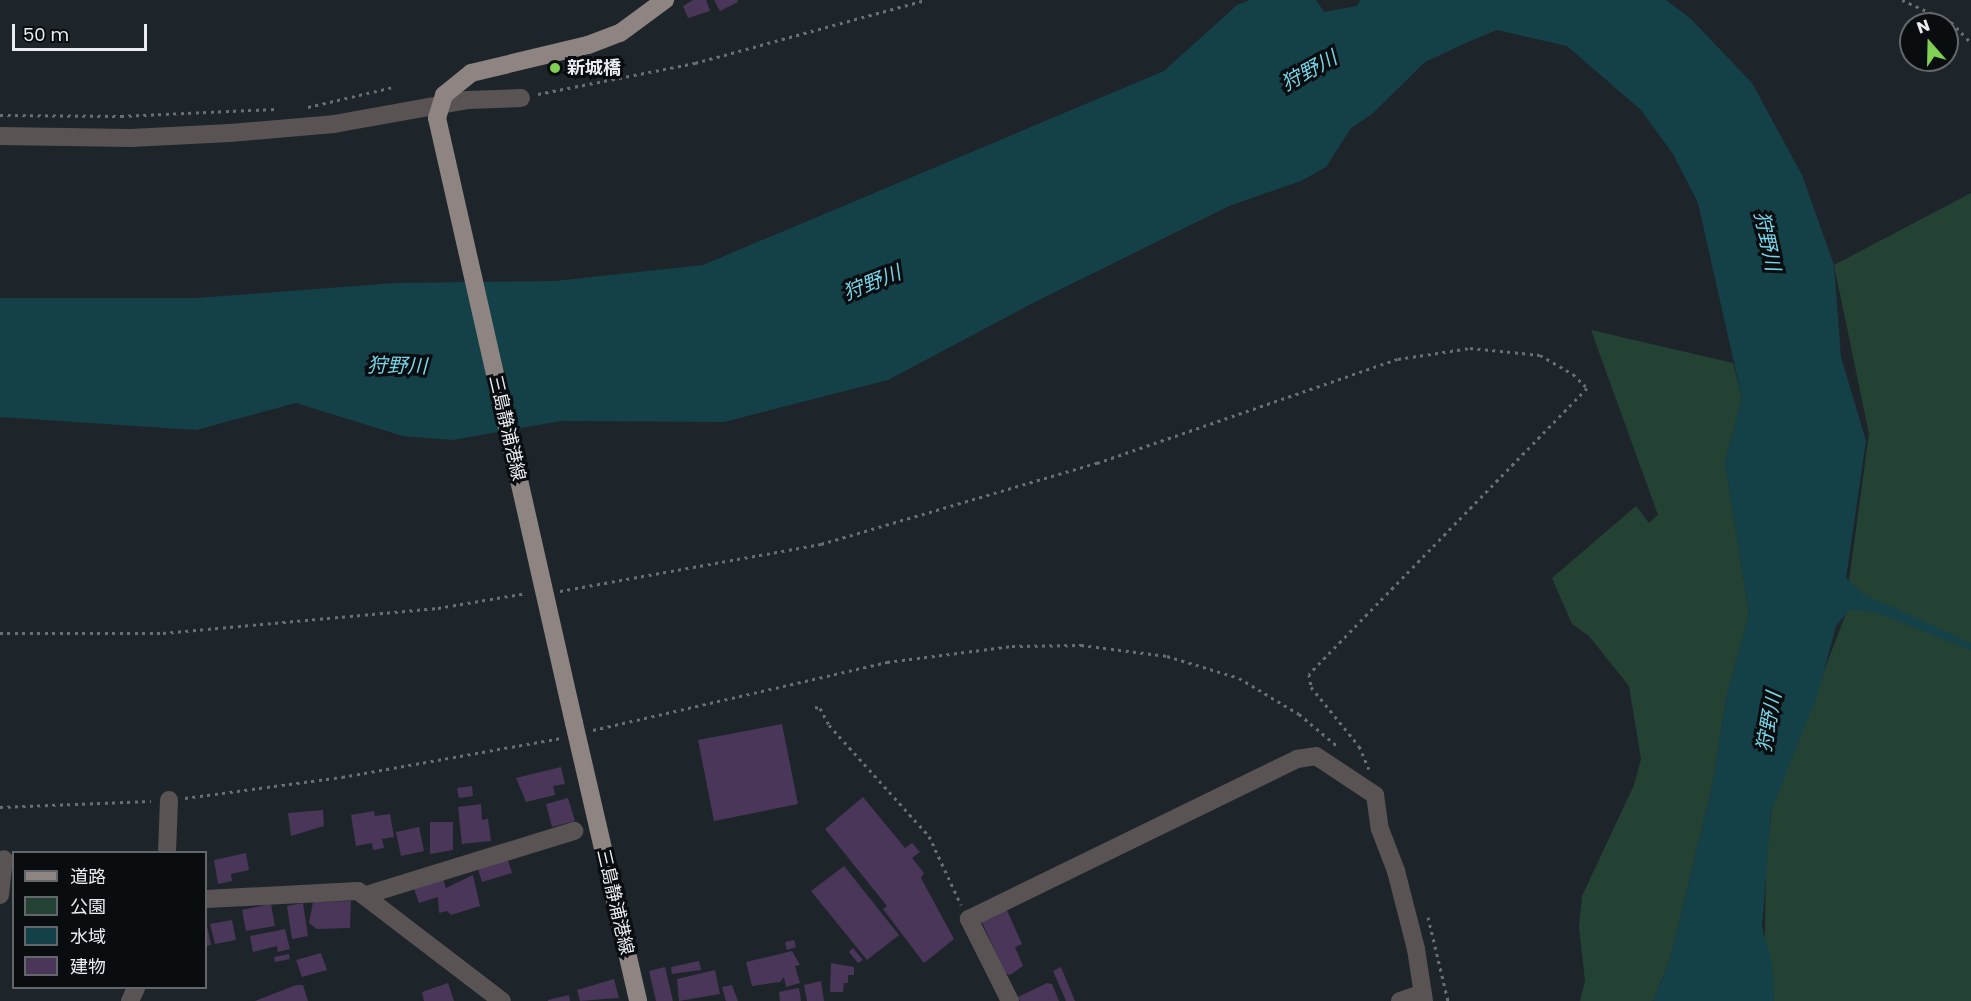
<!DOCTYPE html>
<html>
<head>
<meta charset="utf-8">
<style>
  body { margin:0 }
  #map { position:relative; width:1971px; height:1001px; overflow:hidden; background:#1e252a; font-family:Poppins,"Noto Sans JP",sans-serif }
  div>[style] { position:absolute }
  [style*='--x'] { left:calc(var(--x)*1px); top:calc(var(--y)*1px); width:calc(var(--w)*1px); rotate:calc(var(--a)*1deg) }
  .green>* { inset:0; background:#234234 }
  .water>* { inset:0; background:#144048 }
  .building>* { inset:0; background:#493658 }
  .path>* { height:3px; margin-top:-1.5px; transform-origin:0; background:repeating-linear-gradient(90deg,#696f73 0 3px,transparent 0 7.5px) }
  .minor>* { height:18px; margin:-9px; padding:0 9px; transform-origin:9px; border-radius:9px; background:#595453 }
  .major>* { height:18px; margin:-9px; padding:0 9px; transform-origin:9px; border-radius:9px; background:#8e8482 }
  .major-bridge>* { height:18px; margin:-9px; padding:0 9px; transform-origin:9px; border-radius:9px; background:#8e8482 }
  .dots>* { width:16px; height:16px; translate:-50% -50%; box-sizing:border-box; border:3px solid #0a0d10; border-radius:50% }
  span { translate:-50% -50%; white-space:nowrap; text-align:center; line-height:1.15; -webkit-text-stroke:6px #0a0d10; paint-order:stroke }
  .poi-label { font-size:18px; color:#e9edf1; font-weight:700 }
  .left { translate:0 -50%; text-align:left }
  .street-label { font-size:18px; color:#e9edf1 }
  .water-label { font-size:20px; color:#77d4e6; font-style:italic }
  .legend { position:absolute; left:12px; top:851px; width:195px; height:138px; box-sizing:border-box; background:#0a0d10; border:2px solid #63676a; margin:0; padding:8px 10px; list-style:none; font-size:18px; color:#e9edf1 }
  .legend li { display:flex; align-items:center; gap:12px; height:30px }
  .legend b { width:30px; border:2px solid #63676a }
  .north { position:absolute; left:1899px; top:12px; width:60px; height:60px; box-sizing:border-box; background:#0a0d10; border:2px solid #63676a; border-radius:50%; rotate:340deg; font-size:16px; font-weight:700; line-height:24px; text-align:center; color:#e9edf1 }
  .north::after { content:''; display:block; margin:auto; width:21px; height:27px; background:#80d051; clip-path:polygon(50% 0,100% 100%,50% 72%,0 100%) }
  .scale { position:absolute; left:12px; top:24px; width:135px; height:27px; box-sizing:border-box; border:3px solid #e9edf1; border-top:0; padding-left:8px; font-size:18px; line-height:21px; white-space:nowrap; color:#e9edf1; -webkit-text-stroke:4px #0a0d10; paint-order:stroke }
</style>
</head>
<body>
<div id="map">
  <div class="green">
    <i style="clip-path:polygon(1971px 193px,1971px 1001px,1773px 1001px,1765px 937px,1766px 858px,1772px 808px,1848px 608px,1849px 580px,1869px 434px,1834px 265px)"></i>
    <i style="clip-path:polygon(1591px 330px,1733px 363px,1742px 398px,1725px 463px,1749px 613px,1726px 700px,1712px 788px,1670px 959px,1653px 1001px,1580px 1001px,1585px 981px,1579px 927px,1582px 896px,1634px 785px,1641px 759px,1629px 686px,1589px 636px,1572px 624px,1552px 578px,1636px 506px,1649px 523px,1658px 515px)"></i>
  </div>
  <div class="water">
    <i style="clip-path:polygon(1250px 0,1316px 0,1324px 12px,1357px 6px,1360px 0,1666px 0,1691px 19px,1752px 83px,1802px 175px,1834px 265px,1841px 357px,1866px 441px,1846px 578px,1863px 594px,1971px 643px,1971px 650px,1877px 613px,1850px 609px,1836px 626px,1818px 693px,1771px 811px,1762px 927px,1772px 961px,1774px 1001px,1653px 1001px,1670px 959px,1712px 788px,1726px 700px,1749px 613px,1725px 463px,1742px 398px,1698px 203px,1673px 154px,1641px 110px,1567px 46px,1497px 30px,1468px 42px,1425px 62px,1372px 114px,1351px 128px,1326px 167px,1301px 181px,1229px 206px,1035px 302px,888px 380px,724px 422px,561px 421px,452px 440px,403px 436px,296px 403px,196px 430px,0 417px,0 298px,197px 298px,395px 283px,555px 281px,703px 265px,1164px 71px,1237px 5px)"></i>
  </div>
  <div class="building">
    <i style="clip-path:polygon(693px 0,706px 0,710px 11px,688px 18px,683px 6px)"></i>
    <i style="clip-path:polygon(714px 0,737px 0,738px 2px,720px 11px)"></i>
    <i style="clip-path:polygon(782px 724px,798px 804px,714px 821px,698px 740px)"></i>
    <i style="clip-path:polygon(561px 767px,565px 784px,553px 786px,555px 795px,526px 802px,516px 778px)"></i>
    <i style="clip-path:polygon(472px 786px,473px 796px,459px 798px,457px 788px)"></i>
    <i style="clip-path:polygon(863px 797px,905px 848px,912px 843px,920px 852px,912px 858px,924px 873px,921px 878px,954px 939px,924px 963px,883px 909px,887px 906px,825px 829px)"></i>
    <i style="clip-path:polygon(568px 798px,575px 821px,552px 827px,546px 804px)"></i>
    <i style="clip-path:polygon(481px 804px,482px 820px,488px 819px,491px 841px,462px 844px,458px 807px)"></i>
    <i style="clip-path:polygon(323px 810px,324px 826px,291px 836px,288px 813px)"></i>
    <i style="clip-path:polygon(374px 811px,375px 816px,390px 814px,394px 837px,382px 839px,384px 848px,373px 850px,372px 843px,356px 846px,351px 815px)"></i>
    <i style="clip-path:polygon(430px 822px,453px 822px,453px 850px,430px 854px)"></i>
    <i style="clip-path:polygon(419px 827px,424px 851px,401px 856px,396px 832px)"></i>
    <i style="clip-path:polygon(246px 853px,249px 870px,231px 874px,232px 881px,218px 884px,214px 860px)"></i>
    <i style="clip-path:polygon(507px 857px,512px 873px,482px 882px,477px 866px)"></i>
    <i style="clip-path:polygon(844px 866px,899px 935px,867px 960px,811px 891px)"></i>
    <i style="clip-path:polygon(473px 875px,480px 906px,451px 915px,447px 911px,439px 913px,438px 897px,419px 903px,414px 889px,443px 879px,446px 888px)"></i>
    <i style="clip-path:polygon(351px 901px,350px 928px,317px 929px,309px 923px,313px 902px)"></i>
    <i style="clip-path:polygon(303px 903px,308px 936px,292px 939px,287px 906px)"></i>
    <i style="clip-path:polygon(271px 904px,275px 926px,246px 931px,242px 910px)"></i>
    <i style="clip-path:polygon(1006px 908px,1022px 944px,1015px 947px,1023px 966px,1010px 975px,1005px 973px,981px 920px)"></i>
    <i style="clip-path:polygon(232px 920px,236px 940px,215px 944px,210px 924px)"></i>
    <i style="clip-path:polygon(207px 926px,211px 945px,206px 946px,206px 926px)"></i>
    <i style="clip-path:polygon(285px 929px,290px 949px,278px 952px,277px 946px,253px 952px,250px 936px)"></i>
    <i style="clip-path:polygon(794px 940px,796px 947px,787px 950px,785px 942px)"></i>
    <i style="clip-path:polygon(853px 948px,863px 960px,858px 963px,849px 952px)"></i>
    <i style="clip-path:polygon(792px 951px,800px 965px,795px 966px,800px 983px,786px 987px,784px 977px,780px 982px,752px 986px,746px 962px)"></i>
    <i style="clip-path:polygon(321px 953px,327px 970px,302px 977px,296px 960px)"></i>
    <i style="clip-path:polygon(289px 954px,290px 959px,275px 962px,274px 957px)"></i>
    <i style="clip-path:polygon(699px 961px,701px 970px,672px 974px,671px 967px)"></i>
    <i style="clip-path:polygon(831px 963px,854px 967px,854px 975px,848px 975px,848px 983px,844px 983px,843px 992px,830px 992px)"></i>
    <i style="clip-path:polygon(665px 967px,673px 1001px,656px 1001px,649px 971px)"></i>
    <i style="clip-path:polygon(1061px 967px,1075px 1001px,1066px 1001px,1053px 971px)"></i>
    <i style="clip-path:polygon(715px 970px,720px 994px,679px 1001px,677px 979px)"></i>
    <i style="clip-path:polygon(614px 979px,619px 998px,580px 1001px,577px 990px)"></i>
    <i style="clip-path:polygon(821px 981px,824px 1001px,807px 1001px,804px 985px)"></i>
    <i style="clip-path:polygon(448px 983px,454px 1001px,424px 1001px,422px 992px)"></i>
    <i style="clip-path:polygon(1047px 983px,1052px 984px,1059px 1001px,1020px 1001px,1018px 997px)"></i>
    <i style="clip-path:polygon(296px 985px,303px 985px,308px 1001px,255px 1001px)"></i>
    <i style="clip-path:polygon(732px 985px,738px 1001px,726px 1001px,722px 987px)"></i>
    <i style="clip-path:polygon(799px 988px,801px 1001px,780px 1001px,779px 992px)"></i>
    <i style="clip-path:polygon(569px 995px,570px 1001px,548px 1001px,548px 1000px)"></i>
  </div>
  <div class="path">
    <i style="--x:1902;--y:0;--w:54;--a:24.2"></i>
    <i style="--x:1951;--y:22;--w:29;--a:46"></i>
    <i style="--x:538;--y:94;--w:160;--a:-11.2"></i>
    <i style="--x:695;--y:63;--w:239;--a:-15.3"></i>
    <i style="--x:308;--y:107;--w:87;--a:-13.2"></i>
    <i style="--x:0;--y:115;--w:121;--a:0.5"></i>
    <i style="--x:121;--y:116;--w:156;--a:-2.6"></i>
    <i style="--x:560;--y:591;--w:265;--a:-10.2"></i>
    <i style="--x:821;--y:544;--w:288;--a:-16.4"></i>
    <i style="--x:1097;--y:463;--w:318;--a:-19.1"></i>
    <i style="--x:1398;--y:359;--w:73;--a:-8.7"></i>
    <i style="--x:1470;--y:348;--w:70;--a:5.7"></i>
    <i style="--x:1540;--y:355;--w:38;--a:30"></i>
    <i style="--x:1573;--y:374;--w:20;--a:45"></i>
    <i style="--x:1587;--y:388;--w:399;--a:134.2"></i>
    <i style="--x:1309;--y:674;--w:13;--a:81"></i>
    <i style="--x:1311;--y:687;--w:76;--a:50.9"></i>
    <i style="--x:1359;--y:746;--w:25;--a:67"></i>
    <i style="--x:0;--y:633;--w:163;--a:0"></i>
    <i style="--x:163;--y:633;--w:276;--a:-5.2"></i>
    <i style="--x:438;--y:608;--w:90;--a:-9.6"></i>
    <i style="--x:815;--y:707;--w:5;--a:11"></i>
    <i style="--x:820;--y:708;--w:19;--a:62"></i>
    <i style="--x:829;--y:725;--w:149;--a:48"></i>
    <i style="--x:929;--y:836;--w:76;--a:65.1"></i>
    <i style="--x:593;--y:730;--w:302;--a:-13"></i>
    <i style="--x:887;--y:662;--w:126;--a:-7.3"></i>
    <i style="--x:1012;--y:646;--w:69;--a:-0.8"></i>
    <i style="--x:1081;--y:645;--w:87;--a:7.3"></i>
    <i style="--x:1167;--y:656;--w:75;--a:17"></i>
    <i style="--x:1239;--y:678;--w:70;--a:31"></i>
    <i style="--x:1299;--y:714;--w:50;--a:40.1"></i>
    <i style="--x:185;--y:798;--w:158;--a:-7.6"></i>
    <i style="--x:342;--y:777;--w:221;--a:-10.1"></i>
    <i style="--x:0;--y:807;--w:151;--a:-2.3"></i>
    <i style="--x:1428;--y:917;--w:86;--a:76.6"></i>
  </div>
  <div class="minor">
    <i style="--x:0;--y:136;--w:131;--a:0.9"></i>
    <i style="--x:131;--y:138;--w:99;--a:-2.9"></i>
    <i style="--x:230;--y:133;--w:104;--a:-4.9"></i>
    <i style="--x:334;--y:124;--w:135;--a:-10.2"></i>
    <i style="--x:467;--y:100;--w:54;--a:-2.1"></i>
    <i style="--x:167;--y:852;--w:52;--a:-87.8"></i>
    <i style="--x:0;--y:895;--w:36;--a:-84"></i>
    <i style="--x:366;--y:895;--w:218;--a:-17.1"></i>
    <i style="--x:206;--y:899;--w:152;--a:-3"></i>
    <i style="--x:358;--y:891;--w:181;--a:37.4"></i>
    <i style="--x:130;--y:1001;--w:14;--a:-65"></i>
    <i style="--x:1010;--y:1001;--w:92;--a:-116.6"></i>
    <i style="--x:969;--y:919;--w:365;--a:-26"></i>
    <i style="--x:1297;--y:759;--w:19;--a:-9"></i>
    <i style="--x:1316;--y:756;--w:71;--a:33.5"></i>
    <i style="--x:1375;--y:795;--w:34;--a:82"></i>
    <i style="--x:1380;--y:829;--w:45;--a:69.1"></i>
    <i style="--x:1396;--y:871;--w:81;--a:75.6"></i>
    <i style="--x:1416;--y:949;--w:53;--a:81.3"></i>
    <i style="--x:1400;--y:1001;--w:24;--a:-19"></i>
  </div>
  <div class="major">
    <i style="--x:437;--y:118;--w:24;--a:-73"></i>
    <i style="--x:444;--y:95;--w:35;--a:-39"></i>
    <i style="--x:471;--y:73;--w:120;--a:-13.5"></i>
    <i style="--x:588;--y:45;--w:34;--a:-21"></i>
    <i style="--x:620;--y:33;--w:56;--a:-36.3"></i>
    <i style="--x:574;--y:723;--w:285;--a:77"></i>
  </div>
  <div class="major-bridge">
    <i style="--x:437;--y:118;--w:620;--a:77.24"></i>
  </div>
  <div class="dots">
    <i style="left:555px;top:68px;background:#80d051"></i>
  </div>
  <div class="poi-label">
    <span class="left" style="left:567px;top:68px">新城橋</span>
  </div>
  <div class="street-label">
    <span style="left:507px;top:428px;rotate:77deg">三島静浦港線</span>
    <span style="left:615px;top:902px;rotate:77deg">三島静浦港線</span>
  </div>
  <div class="water-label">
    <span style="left:1309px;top:71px;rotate:-29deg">狩野川</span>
    <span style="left:1767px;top:241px;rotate:78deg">狩野川</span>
    <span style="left:872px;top:283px;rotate:-22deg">狩野川</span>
    <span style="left:397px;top:366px;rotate:1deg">狩野川</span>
    <span style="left:1769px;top:722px;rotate:-80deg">狩野川</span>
  </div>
  <ul class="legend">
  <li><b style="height:8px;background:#8e8482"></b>道路</li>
  <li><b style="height:16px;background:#234234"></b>公園</li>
  <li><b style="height:16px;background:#144048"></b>水域</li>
  <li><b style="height:16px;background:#493658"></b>建物</li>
  </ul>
  <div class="north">N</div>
  <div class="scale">50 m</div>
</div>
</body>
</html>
